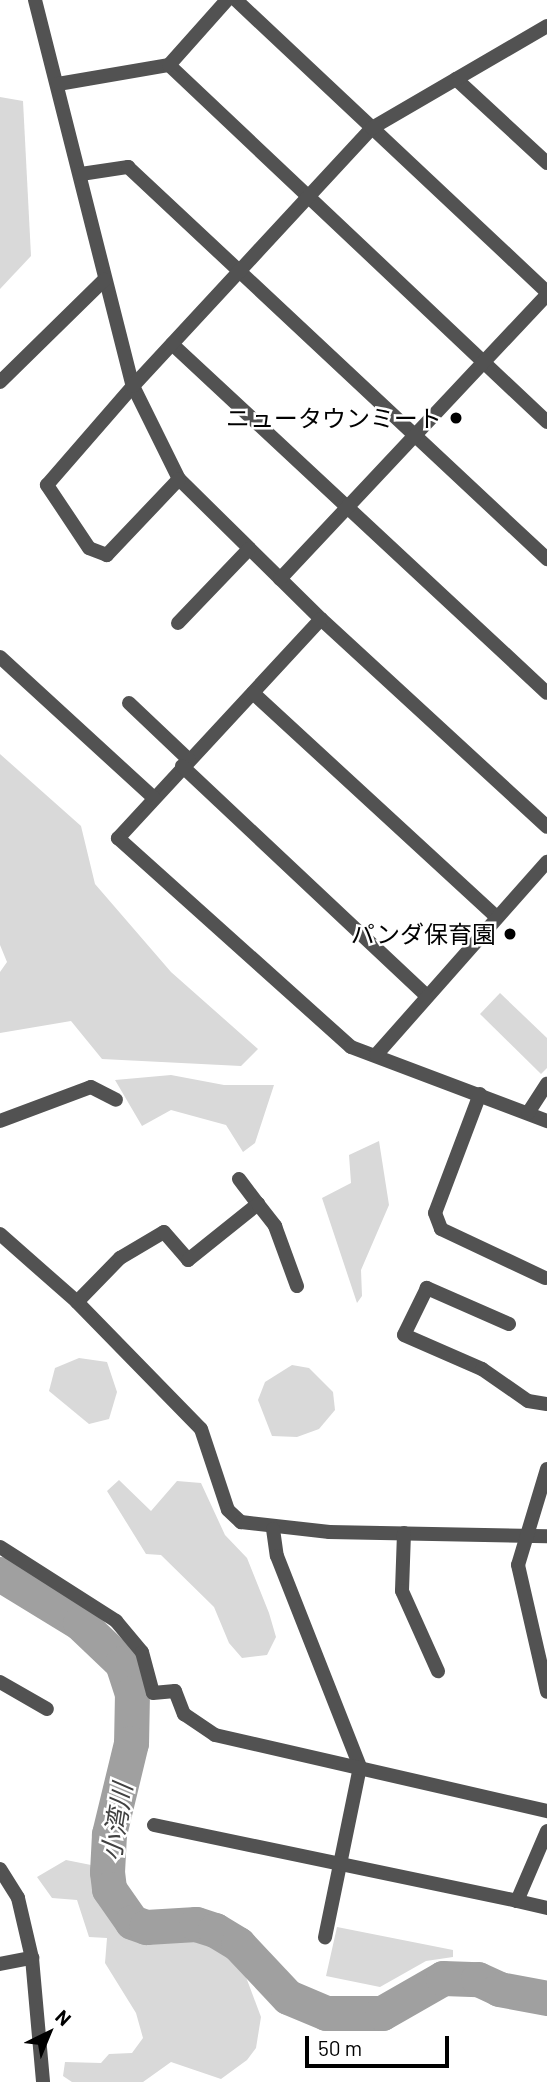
<!DOCTYPE html>
<html>
<head>
<meta charset="utf-8">
<style>
  body { margin:0 }
  #map { position:relative; width:547px; height:2082px; overflow:hidden; background:#fff; font-family:Barlow,"Noto Sans JP",sans-serif }
  div>[style] { position:absolute }
  [style*='--x'] { left:calc(var(--x)*1px); top:calc(var(--y)*1px); width:calc(var(--w)*1px); rotate:calc(var(--a)*1deg) }
  .green>* { inset:0; background:#d9d9d9 }
  .river>* { height:35px; margin:-17.5px; padding:0 17.5px; transform-origin:17.5px; border-radius:17.5px; background:#a0a0a0 }
  .street>* { height:14px; margin:-7px; padding:0 7px; transform-origin:7px; border-radius:7px; background:#525252 }
  .dots>* { width:19px; height:19px; translate:-50% -50%; box-sizing:border-box; border:4px solid #fff; border-radius:50% }
  span { translate:-50% -50%; white-space:nowrap; text-align:center; line-height:1.15; -webkit-text-stroke:5px #fff; paint-order:stroke }
  .poi-label { font-size:24px; color:#000 }
  .right { translate:-100% -50%; text-align:right }
  .water-label { font-size:26px; color:#414141; font-style:italic }
  .north { position:absolute; left:14px; top:1998px; width:70px; height:70px; -webkit-text-stroke:5px #fff; paint-order:stroke; rotate:43deg; font-size:19px; font-weight:700; line-height:28px; text-align:center; color:#000 }
  .north::after { content:''; display:block; margin:auto; width:24px; height:32px; background:#000; clip-path:polygon(50% 0,100% 100%,50% 72%,0 100%) }
  .scale { position:absolute; left:305px; top:2036px; width:144px; height:32px; box-sizing:border-box; border:4px solid #000; border-top:0; padding-left:9px; font-size:21px; line-height:24px; white-space:nowrap; color:#000; -webkit-text-stroke:5px #fff; paint-order:stroke }
</style>
</head>
<body>
<div id="map">
  <div class="green">
    <i style="clip-path:polygon(0 97px,23px 101px,31px 256px,0 289px)"></i>
    <i style="clip-path:polygon(0 754px,81px 826px,95px 884px,171px 972px,258px 1049px,241px 1066px,102px 1059px,71px 1021px,0 1033px,0 972px,7px 962px,0 945px)"></i>
    <i style="clip-path:polygon(500px 993px,547px 1038px,547px 1068px,541px 1074px,480px 1014px)"></i>
    <i style="clip-path:polygon(171px 1075px,224px 1085px,274px 1085px,255px 1143px,243px 1152px,226px 1125px,171px 1110px,142px 1126px,115px 1080px)"></i>
    <i style="clip-path:polygon(379px 1141px,389px 1205px,361px 1270px,362px 1296px,357px 1303px,322px 1198px,351px 1183px,349px 1155px)"></i>
    <i style="clip-path:polygon(79px 1358px,107px 1362px,117px 1392px,109px 1419px,89px 1424px,49px 1391px,55px 1368px)"></i>
    <i style="clip-path:polygon(292px 1365px,309px 1368px,333px 1392px,335px 1410px,319px 1429px,297px 1437px,272px 1436px,258px 1400px,265px 1382px)"></i>
    <i style="clip-path:polygon(119px 1480px,151px 1511px,177px 1481px,201px 1483px,225px 1535px,247px 1558px,269px 1613px,276px 1637px,267px 1655px,242px 1658px,229px 1643px,214px 1607px,161px 1555px,146px 1554px,107px 1491px)"></i>
    <i style="clip-path:polygon(66px 1860px,96px 1866px,99px 1897px,135px 1936px,191px 1936px,221px 1945px,246px 1977px,261px 2017px,256px 2048px,247px 2060px,221px 2079px,171px 2062px,143px 2082px,72px 2082px,63px 2076px,65px 2062px,101px 2063px,109px 2054px,132px 2053px,143px 2038px,136px 2013px,105px 1963px,107px 1938px,89px 1937px,77px 1900px,52px 1898px,37px 1877px)"></i>
    <i style="clip-path:polygon(337px 1927px,453px 1950px,453px 1957px,426px 1961px,380px 1987px,326px 1976px)"></i>
  </div>
  <div class="river">
    <i style="--x:0;--y:1574;--w:94;--a:31.5"></i>
    <i style="--x:80;--y:1623;--w:58;--a:43.6"></i>
    <i style="--x:122;--y:1663;--w:32;--a:72"></i>
    <i style="--x:132;--y:1693;--w:50;--a:91.1"></i>
    <i style="--x:131;--y:1743;--w:94;--a:103.6"></i>
    <i style="--x:109;--y:1834;--w:38;--a:93"></i>
    <i style="--x:107;--y:1872;--w:17;--a:83"></i>
    <i style="--x:109;--y:1889;--w:40;--a:55.1"></i>
    <i style="--x:132;--y:1922;--w:15;--a:20"></i>
    <i style="--x:146;--y:1927;--w:50;--a:-3.4"></i>
    <i style="--x:196;--y:1924;--w:20;--a:18"></i>
    <i style="--x:215;--y:1930;--w:27;--a:31"></i>
    <i style="--x:238;--y:1944;--w:73;--a:46.7"></i>
    <i style="--x:288;--y:1997;--w:41;--a:22.8"></i>
    <i style="--x:326;--y:2013;--w:56;--a:0"></i>
    <i style="--x:382;--y:2013;--w:70;--a:-29.8"></i>
    <i style="--x:443;--y:1978;--w:35;--a:2"></i>
    <i style="--x:478;--y:1979;--w:23;--a:25"></i>
    <i style="--x:499;--y:1989;--w:49;--a:10.6"></i>
  </div>
  <div class="street">
    <i style="--x:35;--y:0;--w:398;--a:75.8"></i>
    <i style="--x:133;--y:386;--w:104;--a:63.7"></i>
    <i style="--x:179;--y:479;--w:199;--a:44.6"></i>
    <i style="--x:321;--y:619;--w:307;--a:42.6"></i>
    <i style="--x:236;--y:0;--w:427;--a:43.2"></i>
    <i style="--x:169;--y:65;--w:520;--a:43.36"></i>
    <i style="--x:456;--y:79;--w:124;--a:42.7"></i>
    <i style="--x:58;--y:84;--w:113;--a:-9.7"></i>
    <i style="--x:169;--y:65;--w:87;--a:-48.3"></i>
    <i style="--x:81;--y:174;--w:48;--a:-8.5"></i>
    <i style="--x:128;--y:167;--w:574;--a:43.09"></i>
    <i style="--x:172;--y:344;--w:512;--a:42.94"></i>
    <i style="--x:0;--y:382;--w:146;--a:-44.4"></i>
    <i style="--x:179;--y:479;--w:105;--a:133.5"></i>
    <i style="--x:107;--y:555;--w:19;--a:-159"></i>
    <i style="--x:89;--y:548;--w:76;--a:-123.7"></i>
    <i style="--x:47;--y:485;--w:131;--a:-49"></i>
    <i style="--x:133;--y:386;--w:352;--a:-47.2"></i>
    <i style="--x:372;--y:128;--w:203;--a:-30.2"></i>
    <i style="--x:280;--y:579;--w:390;--a:-46.8"></i>
    <i style="--x:321;--y:619;--w:299;--a:132.8"></i>
    <i style="--x:118;--y:838;--w:313;--a:41.9"></i>
    <i style="--x:351;--y:1047;--w:210;--a:20.7"></i>
    <i style="--x:178;--y:623;--w:103;--a:-46.2"></i>
    <i style="--x:0;--y:657;--w:209;--a:42.5"></i>
    <i style="--x:253;--y:693;--w:331;--a:42.6"></i>
    <i style="--x:129;--y:703;--w:83;--a:43.5"></i>
    <i style="--x:182;--y:766;--w:335;--a:43.2"></i>
    <i style="--x:376;--y:1055;--w:258;--a:-48.5"></i>
    <i style="--x:480;--y:1094;--w:127;--a:110.7"></i>
    <i style="--x:435;--y:1213;--w:17;--a:69"></i>
    <i style="--x:441;--y:1229;--w:115;--a:25.2"></i>
    <i style="--x:528;--y:1113;--w:35;--a:-57"></i>
    <i style="--x:0;--y:1121;--w:97;--a:-20.5"></i>
    <i style="--x:91;--y:1087;--w:28;--a:27"></i>
    <i style="--x:239;--y:1179;--w:31;--a:53"></i>
    <i style="--x:0;--y:1234;--w:103;--a:41.4"></i>
    <i style="--x:77;--y:1302;--w:177;--a:45.7"></i>
    <i style="--x:201;--y:1429;--w:85;--a:71.6"></i>
    <i style="--x:228;--y:1510;--w:18;--a:43"></i>
    <i style="--x:241;--y:1522;--w:89;--a:6.5"></i>
    <i style="--x:329;--y:1532;--w:218;--a:1.1"></i>
    <i style="--x:77;--y:1302;--w:62;--a:-45.7"></i>
    <i style="--x:120;--y:1258;--w:51;--a:-30.6"></i>
    <i style="--x:164;--y:1232;--w:37;--a:49"></i>
    <i style="--x:188;--y:1260;--w:90;--a:-38.7"></i>
    <i style="--x:258;--y:1204;--w:28;--a:52"></i>
    <i style="--x:275;--y:1226;--w:64;--a:69.9"></i>
    <i style="--x:509;--y:1324;--w:90;--a:-156.3"></i>
    <i style="--x:427;--y:1288;--w:52;--a:116.1"></i>
    <i style="--x:404;--y:1335;--w:85;--a:23.6"></i>
    <i style="--x:482;--y:1369;--w:56;--a:34.8"></i>
    <i style="--x:528;--y:1401;--w:19;--a:9"></i>
    <i style="--x:547;--y:1469;--w:100;--a:106.8"></i>
    <i style="--x:518;--y:1565;--w:130;--a:77.1"></i>
    <i style="--x:273;--y:1529;--w:27;--a:82"></i>
    <i style="--x:277;--y:1556;--w:227;--a:68.5"></i>
    <i style="--x:360;--y:1767;--w:174;--a:101.6"></i>
    <i style="--x:404;--y:1533;--w:58;--a:92"></i>
    <i style="--x:402;--y:1591;--w:88;--a:65.8"></i>
    <i style="--x:0;--y:1547;--w:138;--a:32.5"></i>
    <i style="--x:116;--y:1621;--w:40;--a:50"></i>
    <i style="--x:142;--y:1652;--w:42;--a:75"></i>
    <i style="--x:153;--y:1693;--w:22;--a:-5"></i>
    <i style="--x:175;--y:1691;--w:25;--a:69"></i>
    <i style="--x:184;--y:1714;--w:37;--a:34"></i>
    <i style="--x:215;--y:1735;--w:341;--a:12.9"></i>
    <i style="--x:0;--y:1682;--w:54;--a:29.9"></i>
    <i style="--x:154;--y:1825;--w:371;--a:11.8"></i>
    <i style="--x:517;--y:1901;--w:76;--a:-66.8"></i>
    <i style="--x:0;--y:1869;--w:34;--a:58"></i>
    <i style="--x:18;--y:1898;--w:62;--a:76.9"></i>
    <i style="--x:32;--y:1958;--w:124;--a:84.9"></i>
    <i style="--x:517;--y:1901;--w:31;--a:13"></i>
    <i style="--x:0;--y:1964;--w:33;--a:-11"></i>
  </div>
  <div class="dots">
    <i style="left:456px;top:418px;background:#000"></i>
    <i style="left:510px;top:934px;background:#000"></i>
  </div>
  <div class="poi-label">
    <span class="right" style="left:442px;top:418px">ニュータウンミート</span>
    <span class="right" style="left:496px;top:934px">パンダ保育園</span>
  </div>
  <div class="water-label">
    <span style="left:116px;top:1822px;rotate:-81deg">小湾川</span>
  </div>
  <div class="north">N</div>
  <div class="scale">50 m</div>
</div>
</body>
</html>
